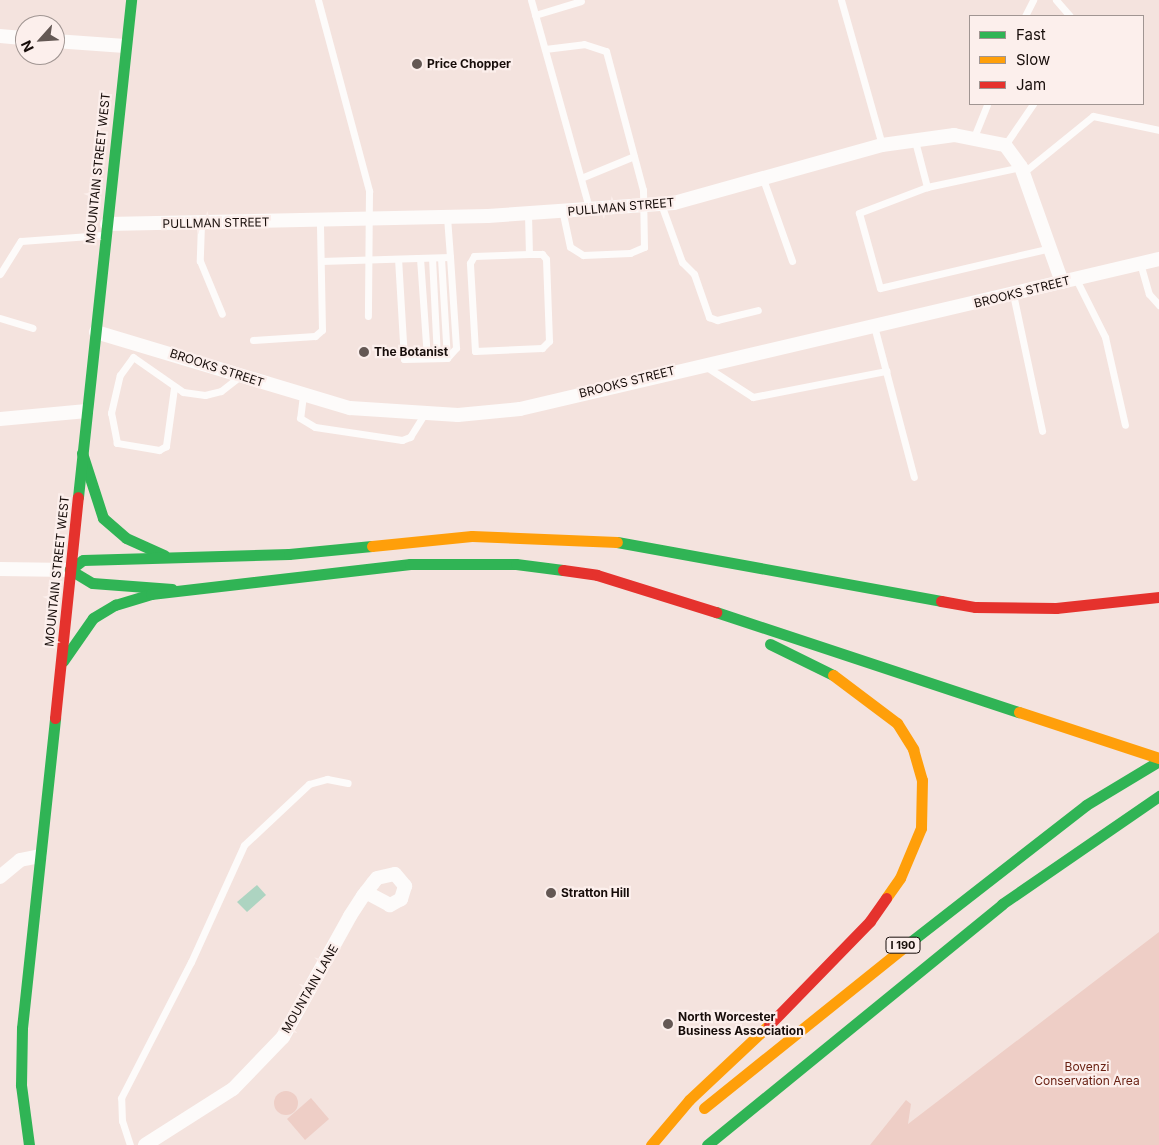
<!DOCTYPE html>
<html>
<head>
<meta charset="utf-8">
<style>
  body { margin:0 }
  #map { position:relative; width:1159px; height:1145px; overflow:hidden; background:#f4e3de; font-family:Inter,sans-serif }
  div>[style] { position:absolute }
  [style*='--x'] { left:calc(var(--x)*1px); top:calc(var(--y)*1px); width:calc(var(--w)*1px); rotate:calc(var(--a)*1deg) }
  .green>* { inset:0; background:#eecec6 }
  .round { border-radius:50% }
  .water>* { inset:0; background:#add4c1 }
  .lane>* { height:7px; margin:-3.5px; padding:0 3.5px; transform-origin:3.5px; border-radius:3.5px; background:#fdfbfa }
  .street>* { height:14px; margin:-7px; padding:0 7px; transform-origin:7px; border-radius:7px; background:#fdfbfa }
  .fast>* { height:11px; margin:-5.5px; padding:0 5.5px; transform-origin:5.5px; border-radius:5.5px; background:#30b455 }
  .slow>* { height:11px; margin:-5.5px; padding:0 5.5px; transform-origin:5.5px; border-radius:5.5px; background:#ff9f0a }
  .jam>* { height:11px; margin:-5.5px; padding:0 5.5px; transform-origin:5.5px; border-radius:5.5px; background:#e5322d }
  .dots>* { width:14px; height:14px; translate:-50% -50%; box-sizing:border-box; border:2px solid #fcefec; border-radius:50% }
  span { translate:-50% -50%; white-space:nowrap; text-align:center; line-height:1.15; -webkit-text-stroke:4.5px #fcefec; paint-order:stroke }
  .shield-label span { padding:1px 4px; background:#fcefec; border:1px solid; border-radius:4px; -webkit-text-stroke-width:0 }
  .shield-label { font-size:11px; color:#170d0a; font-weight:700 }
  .poi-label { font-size:12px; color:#170d0a; font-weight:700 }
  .left { translate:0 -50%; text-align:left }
  .street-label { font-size:12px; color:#170d0a }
  .park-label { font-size:12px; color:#692113 }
  .legend { position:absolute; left:969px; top:15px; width:175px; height:90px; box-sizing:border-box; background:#fcefec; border:1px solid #a09592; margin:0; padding:6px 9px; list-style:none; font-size:15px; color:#170d0a }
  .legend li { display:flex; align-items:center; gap:10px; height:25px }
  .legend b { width:25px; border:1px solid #a09592 }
  .north { position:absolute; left:15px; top:15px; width:50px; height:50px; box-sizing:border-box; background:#fcefec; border:1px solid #a09592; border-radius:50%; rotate:244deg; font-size:14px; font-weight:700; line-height:20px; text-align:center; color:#170d0a }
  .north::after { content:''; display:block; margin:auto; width:18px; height:22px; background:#645854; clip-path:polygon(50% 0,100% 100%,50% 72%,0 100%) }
</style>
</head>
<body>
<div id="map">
  <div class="green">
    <i style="clip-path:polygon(1159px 932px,1159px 1145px,870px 1145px,906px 1100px,911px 1104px,908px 1124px)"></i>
    <i class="round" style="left:274px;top:1091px;width:24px;height:24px"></i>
    <i style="clip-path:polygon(311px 1098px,329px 1119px,305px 1140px,287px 1119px)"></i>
  </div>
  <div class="water">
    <i style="clip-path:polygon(257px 885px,266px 895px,247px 912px,237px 902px)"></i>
  </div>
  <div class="lane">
    <i style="--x:318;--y:0;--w:198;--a:75"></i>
    <i style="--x:369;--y:191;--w:125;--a:90.5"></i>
    <i style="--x:531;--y:0;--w:219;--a:74.4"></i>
    <i style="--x:841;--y:0;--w:151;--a:74.2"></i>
    <i style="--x:1056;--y:0;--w:21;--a:49"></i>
    <i style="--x:535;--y:15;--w:48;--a:-16.9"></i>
    <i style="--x:1025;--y:16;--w:18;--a:-63"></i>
    <i style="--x:545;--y:49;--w:39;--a:-7"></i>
    <i style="--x:584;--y:44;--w:23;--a:18"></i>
    <i style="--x:606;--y:51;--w:144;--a:75.1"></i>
    <i style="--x:643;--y:190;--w:57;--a:89"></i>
    <i style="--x:644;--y:247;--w:15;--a:157"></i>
    <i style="--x:630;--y:253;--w:47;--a:177.6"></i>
    <i style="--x:583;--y:255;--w:15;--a:-148"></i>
    <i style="--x:570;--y:247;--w:35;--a:-102"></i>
    <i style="--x:974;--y:137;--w:35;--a:-68"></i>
    <i style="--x:915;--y:141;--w:48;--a:75.4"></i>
    <i style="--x:927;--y:187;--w:96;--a:-12"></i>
    <i style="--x:1005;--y:145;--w:50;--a:-55.7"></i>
    <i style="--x:1024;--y:172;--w:89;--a:-39.1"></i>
    <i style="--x:1093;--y:116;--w:67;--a:12"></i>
    <i style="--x:581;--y:178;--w:57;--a:-22.5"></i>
    <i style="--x:763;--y:179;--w:87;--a:70.5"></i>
    <i style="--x:927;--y:187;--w:73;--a:159.1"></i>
    <i style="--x:859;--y:213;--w:78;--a:74.4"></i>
    <i style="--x:880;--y:288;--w:176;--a:-13.2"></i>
    <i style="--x:661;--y:204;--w:62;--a:70.1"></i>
    <i style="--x:682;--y:262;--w:17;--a:45"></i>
    <i style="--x:694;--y:274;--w:46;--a:70.8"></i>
    <i style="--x:709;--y:317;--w:9;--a:21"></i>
    <i style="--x:717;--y:320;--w:42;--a:-13.7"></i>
    <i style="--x:528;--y:214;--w:40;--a:88.6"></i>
    <i style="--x:447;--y:217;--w:40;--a:85.7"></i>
    <i style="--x:201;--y:224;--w:37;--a:92"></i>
    <i style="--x:200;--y:261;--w:57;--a:67.5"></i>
    <i style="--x:529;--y:254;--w:13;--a:0"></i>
    <i style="--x:542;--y:254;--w:6;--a:51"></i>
    <i style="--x:546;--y:259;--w:82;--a:87.9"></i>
    <i style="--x:549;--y:341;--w:10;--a:135"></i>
    <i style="--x:542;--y:348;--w:67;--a:177.4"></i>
    <i style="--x:475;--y:351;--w:88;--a:-93.3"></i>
    <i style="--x:470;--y:263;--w:8;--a:-60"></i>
    <i style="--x:474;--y:256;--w:55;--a:-2.1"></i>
    <i style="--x:420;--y:258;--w:100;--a:86"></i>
    <i style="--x:432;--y:258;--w:100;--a:87.1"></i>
    <i style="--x:441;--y:258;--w:100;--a:86.6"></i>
    <i style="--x:321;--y:261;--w:129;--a:-1.8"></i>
    <i style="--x:450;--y:257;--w:91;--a:86.2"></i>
    <i style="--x:456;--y:348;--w:13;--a:132"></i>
    <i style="--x:447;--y:358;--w:43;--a:178.7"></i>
    <i style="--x:404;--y:359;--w:100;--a:-93.4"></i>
    <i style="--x:1140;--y:263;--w:32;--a:74"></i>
    <i style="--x:1149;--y:294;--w:15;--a:48"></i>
    <i style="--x:0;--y:274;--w:39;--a:-58"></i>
    <i style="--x:21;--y:241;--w:82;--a:-4.2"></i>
    <i style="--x:1076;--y:279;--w:65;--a:63.4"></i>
    <i style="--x:1105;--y:337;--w:90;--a:77.2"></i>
    <i style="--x:1013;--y:294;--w:140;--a:78"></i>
    <i style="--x:0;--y:318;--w:34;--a:17"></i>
    <i style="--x:874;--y:326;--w:156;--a:75.2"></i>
    <i style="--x:253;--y:340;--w:62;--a:-3.7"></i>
    <i style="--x:315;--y:336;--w:9;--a:-41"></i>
    <i style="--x:322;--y:330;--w:109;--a:-91.1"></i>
    <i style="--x:705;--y:366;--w:57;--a:32.9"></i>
    <i style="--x:753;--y:397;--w:136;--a:-11.1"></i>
    <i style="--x:174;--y:388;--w:59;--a:97.9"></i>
    <i style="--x:166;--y:446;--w:8;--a:150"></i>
    <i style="--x:159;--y:450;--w:43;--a:-170.5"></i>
    <i style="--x:117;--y:443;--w:31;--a:-101"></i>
    <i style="--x:111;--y:413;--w:39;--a:-77"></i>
    <i style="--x:120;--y:375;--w:22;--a:-54"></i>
    <i style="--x:133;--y:357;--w:61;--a:35"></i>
    <i style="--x:183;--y:392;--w:22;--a:8"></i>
    <i style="--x:205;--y:395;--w:16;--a:-14"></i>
    <i style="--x:221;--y:391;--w:24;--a:-38"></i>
    <i style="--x:303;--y:395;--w:23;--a:97"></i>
    <i style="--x:300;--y:418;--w:17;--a:31"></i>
    <i style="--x:315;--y:427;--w:88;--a:8.5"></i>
    <i style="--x:402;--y:440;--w:9;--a:-21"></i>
    <i style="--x:410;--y:437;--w:26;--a:-58"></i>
    <i style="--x:130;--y:1145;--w:25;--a:-108"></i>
    <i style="--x:122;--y:1121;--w:23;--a:-92"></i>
    <i style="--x:121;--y:1098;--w:153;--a:-62.8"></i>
    <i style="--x:191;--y:962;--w:128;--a:-65.6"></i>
    <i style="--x:244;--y:845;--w:89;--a:-43.2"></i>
    <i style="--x:309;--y:784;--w:19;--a:-16"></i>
    <i style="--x:327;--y:779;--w:21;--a:11"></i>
  </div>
  <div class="street">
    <i style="--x:0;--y:36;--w:25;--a:5"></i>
    <i style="--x:55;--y:41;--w:70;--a:4.1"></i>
    <i style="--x:107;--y:224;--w:381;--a:-1.2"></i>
    <i style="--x:488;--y:216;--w:186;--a:-4"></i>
    <i style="--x:674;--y:203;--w:216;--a:-15.6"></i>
    <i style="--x:882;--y:145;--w:73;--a:-7.9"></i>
    <i style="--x:954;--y:135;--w:52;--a:11.1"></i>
    <i style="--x:1005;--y:145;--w:27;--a:54"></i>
    <i style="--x:1021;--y:167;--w:122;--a:70.4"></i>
    <i style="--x:96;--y:332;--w:265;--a:16.7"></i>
    <i style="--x:350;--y:408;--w:108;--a:3.7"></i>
    <i style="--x:458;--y:415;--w:62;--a:-5.5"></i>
    <i style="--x:520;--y:409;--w:656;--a:-13.21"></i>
    <i style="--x:0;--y:419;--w:87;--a:-5.3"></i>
    <i style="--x:0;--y:569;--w:70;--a:0.8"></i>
    <i style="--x:0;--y:877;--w:26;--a:-40"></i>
    <i style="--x:20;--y:860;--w:20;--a:-11"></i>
    <i style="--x:145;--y:1145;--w:104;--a:-32.5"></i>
    <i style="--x:233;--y:1089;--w:72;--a:-46.1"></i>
    <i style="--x:283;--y:1037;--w:138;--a:-61"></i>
    <i style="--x:350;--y:916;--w:24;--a:-57"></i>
    <i style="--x:363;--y:896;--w:5;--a:-53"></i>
    <i style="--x:366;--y:892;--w:11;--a:-52"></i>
    <i style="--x:373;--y:883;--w:6;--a:-51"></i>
    <i style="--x:377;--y:878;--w:18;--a:-13"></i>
    <i style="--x:395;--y:874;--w:16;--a:50"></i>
    <i style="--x:405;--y:886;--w:14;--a:107"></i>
    <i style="--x:401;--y:899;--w:13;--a:151"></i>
    <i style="--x:390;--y:905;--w:27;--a:-152"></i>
  </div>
  <div class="fast">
    <i style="--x:82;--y:453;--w:68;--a:72.1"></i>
    <i style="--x:103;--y:518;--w:30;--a:41"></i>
    <i style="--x:126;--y:538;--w:42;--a:24.1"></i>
    <i style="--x:78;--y:497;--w:500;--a:-83.9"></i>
    <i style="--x:617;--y:542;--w:329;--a:10.3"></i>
    <i style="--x:172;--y:589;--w:80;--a:-175.7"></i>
    <i style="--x:92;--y:583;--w:26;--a:-149"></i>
    <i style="--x:70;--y:570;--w:16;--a:-38"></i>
    <i style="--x:83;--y:560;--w:206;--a:-1.7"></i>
    <i style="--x:289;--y:554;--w:83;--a:-5.5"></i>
    <i style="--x:716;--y:612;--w:319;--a:18.3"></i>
    <i style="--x:770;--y:644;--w:70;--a:26.2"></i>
    <i style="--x:63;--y:661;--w:52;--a:-55.1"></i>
    <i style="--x:93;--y:618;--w:26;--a:-31"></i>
    <i style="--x:115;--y:605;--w:38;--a:-17"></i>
    <i style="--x:151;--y:594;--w:261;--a:-6.6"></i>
    <i style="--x:410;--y:564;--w:106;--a:0"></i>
    <i style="--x:516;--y:564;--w:47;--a:7.3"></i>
    <i style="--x:909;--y:943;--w:224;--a:-37.9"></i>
    <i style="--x:1086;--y:805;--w:85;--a:-31.1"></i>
    <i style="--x:29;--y:1145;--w:61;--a:-97.6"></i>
    <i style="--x:21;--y:1085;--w:57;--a:-89"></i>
    <i style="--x:22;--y:1028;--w:312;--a:-83.9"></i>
    <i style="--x:707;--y:1145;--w:381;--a:-39.2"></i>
    <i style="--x:1002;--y:904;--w:191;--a:-34.5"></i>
  </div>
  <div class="slow">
    <i style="--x:372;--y:546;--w:100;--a:-5.7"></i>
    <i style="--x:472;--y:536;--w:145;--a:2.4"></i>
    <i style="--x:833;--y:675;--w:80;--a:36.9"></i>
    <i style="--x:897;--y:723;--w:31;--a:58"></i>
    <i style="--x:913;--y:749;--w:32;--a:74"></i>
    <i style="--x:922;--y:780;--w:48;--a:91.2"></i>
    <i style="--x:921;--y:828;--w:54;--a:112.8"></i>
    <i style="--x:900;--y:878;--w:24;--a:125"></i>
    <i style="--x:1019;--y:712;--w:147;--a:18.2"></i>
    <i style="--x:704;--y:1108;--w:263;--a:-38.8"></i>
    <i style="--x:651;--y:1145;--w:59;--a:-49.8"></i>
    <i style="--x:689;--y:1100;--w:110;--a:-43.2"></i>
  </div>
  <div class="jam">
    <i style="--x:563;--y:570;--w:34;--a:8"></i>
    <i style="--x:597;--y:575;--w:125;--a:17.3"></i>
    <i style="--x:941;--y:601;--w:35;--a:10"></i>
    <i style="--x:975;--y:607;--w:81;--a:0.7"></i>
    <i style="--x:1056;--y:608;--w:104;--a:-6.1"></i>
    <i style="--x:55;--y:718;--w:222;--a:-84.1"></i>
    <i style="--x:769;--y:1025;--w:145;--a:-45.8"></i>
    <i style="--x:870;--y:921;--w:28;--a:-55"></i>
  </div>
  <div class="dots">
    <i style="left:417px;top:64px;background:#645854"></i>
    <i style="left:364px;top:352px;background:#645854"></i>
    <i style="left:551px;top:893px;background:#645854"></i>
    <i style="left:668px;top:1024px;background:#645854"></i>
  </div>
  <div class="shield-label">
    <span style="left:903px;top:945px">I 190</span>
  </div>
  <div class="poi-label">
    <span class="left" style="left:427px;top:64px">Price Chopper</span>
    <span class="left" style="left:374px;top:352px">The Botanist</span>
    <span class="left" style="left:561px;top:893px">Stratton Hill</span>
    <span class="left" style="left:678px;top:1024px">North Worcester<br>Business Association</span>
  </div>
  <div class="street-label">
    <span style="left:98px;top:168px;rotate:-84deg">MOUNTAIN STREET WEST</span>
    <span style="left:621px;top:207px;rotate:-5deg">PULLMAN STREET</span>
    <span style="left:216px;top:223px;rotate:-1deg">PULLMAN STREET</span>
    <span style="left:1022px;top:292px;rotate:-14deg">BROOKS STREET</span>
    <span style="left:217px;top:368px;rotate:18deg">BROOKS STREET</span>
    <span style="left:627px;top:382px;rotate:-14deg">BROOKS STREET</span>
    <span style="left:57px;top:571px;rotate:-84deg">MOUNTAIN STREET WEST</span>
    <span style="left:310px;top:989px;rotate:-60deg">MOUNTAIN LANE</span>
  </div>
  <div class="park-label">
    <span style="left:1087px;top:1074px">Bovenzi<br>Conservation Area</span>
  </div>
  <ul class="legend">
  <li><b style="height:6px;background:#30b455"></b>Fast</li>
  <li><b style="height:6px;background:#ff9f0a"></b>Slow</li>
  <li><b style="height:6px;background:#e5322d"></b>Jam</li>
  </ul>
  <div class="north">N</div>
</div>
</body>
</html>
